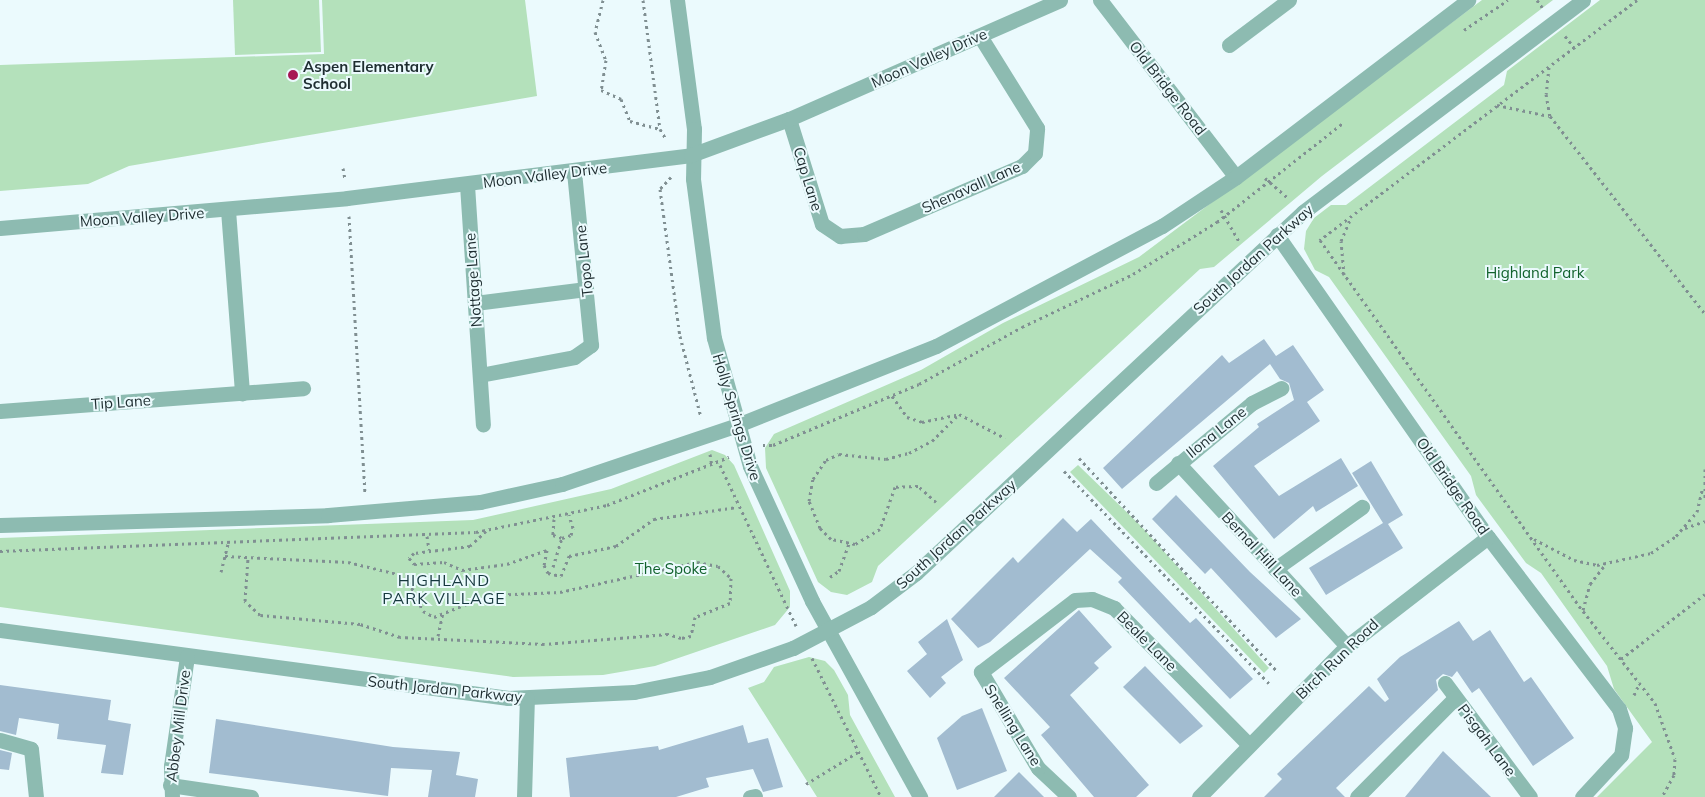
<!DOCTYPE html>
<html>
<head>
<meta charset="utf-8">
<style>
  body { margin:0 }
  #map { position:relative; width:1705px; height:797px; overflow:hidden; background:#ebfafd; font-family:Mulish,sans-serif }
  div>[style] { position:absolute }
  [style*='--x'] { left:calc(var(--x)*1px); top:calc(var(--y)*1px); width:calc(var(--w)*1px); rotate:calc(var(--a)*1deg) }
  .green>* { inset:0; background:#b4e1bb }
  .building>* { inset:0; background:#a2bcd0 }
  .path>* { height:3px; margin-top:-1.5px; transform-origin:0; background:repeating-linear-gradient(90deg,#808f92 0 2.5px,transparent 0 6.5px) }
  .minor>* { height:15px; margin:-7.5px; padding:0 7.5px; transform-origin:7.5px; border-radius:7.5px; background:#8dbbb1 }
  .dots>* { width:14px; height:14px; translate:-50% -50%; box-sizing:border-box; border:2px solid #ebfafd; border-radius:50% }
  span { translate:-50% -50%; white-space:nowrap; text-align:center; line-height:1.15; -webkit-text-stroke:4px #ebfafd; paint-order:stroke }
  .street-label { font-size:15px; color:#1e2d30 }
  .poi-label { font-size:15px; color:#1e2d30; font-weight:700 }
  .left { translate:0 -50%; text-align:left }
  .park-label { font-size:15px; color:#11622d }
  .neighbourhood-label { font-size:16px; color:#16383e; letter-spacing:1px }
</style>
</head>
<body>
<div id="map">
  <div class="green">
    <i style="clip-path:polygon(233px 0,319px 0,321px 52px,235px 55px)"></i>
    <i style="clip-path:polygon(322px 0,525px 0,537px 96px,129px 166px,88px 184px,0 191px,0 65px,324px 54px)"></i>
    <i style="clip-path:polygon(1482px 0,1553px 0,1322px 176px,1214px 267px,1200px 269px,878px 566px,872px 582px,847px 595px,831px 592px,818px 582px,766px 468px,765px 448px,774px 434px,921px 370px,1003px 323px,1139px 257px)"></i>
    <i style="clip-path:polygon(1600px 0,1705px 0,1705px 797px,1597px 797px,1652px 742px,1614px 689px,1607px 666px,1541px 573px,1526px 563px,1476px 495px,1471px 476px,1329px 277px,1315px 270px,1304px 249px,1306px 231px,1314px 218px,1331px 205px,1346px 205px,1504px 85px,1507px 71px)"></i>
    <i style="clip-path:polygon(712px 450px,725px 455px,734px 465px,790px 591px,790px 607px,775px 625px,655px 666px,603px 675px,513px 677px,0 607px,0 538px,473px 520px,611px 489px)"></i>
    <i style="clip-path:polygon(1078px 465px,1141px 526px,1269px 668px,1264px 673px,1070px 472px)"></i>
    <i style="clip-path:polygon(809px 657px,825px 661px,834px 670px,848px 695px,850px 715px,895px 797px,817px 797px,748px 688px,764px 682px,774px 667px)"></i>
  </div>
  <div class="building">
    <i style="clip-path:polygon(1264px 339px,1276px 356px,1293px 345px,1324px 390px,1307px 402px,1320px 421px,1254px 466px,1279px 496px,1341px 458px,1358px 486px,1316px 512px,1313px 506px,1274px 539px,1213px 466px,1259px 427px,1257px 424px,1294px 400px,1289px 383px,1280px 379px,1270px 364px,1122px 489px,1103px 468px,1222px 355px,1229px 363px)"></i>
    <i style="clip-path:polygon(1371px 461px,1403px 515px,1388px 524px,1403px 548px,1326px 595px,1309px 568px,1383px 523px,1352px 473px)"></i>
    <i style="clip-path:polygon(1176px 495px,1250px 572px,1301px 619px,1276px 638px,1211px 568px,1205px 574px,1152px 519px)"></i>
    <i style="clip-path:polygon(1063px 518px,1077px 532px,1091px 519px,1190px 623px,1196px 618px,1253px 679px,1230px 699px,1118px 582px,1122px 578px,1090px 549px,990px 642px,978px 648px,951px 619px,1013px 557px,1018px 563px)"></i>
    <i style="clip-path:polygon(1079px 610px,1112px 647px,1094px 663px,1099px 668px,1070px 695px,1149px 785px,1136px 797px,1094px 797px,1041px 735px,1050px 727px,1004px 678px)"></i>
    <i style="clip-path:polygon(947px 619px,963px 660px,941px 677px,946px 683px,930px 698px,907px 671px,927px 654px,918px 642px)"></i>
    <i style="clip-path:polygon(1459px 621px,1473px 641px,1490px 630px,1524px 682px,1531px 677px,1574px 738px,1533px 766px,1479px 688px,1472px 693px,1457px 671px,1452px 677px,1443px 674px,1436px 680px,1438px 690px,1336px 788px,1345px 797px,1264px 797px,1282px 779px,1277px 774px,1369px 686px,1385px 702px,1389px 699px,1377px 679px,1400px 657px)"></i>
    <i style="clip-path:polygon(1145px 666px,1203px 726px,1180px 744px,1123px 687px)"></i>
    <i style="clip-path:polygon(0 685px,111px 700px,108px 720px,131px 724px,123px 775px,101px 773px,106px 745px,57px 739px,59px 724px,19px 718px,16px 735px,0 731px)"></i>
    <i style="clip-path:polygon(982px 708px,1007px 771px,957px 790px,937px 738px,962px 716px)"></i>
    <i style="clip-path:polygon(216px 719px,393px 747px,460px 752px,456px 775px,478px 779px,475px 797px,428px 797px,432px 770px,391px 768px,388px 796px,209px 773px)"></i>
    <i style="clip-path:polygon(743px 725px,748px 743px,768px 738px,783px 787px,763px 792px,753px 769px,706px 778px,709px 787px,676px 797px,570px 797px,566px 758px,658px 746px,659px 750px)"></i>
    <i style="clip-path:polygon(0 750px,12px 753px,9px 770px,0 769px)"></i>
    <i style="clip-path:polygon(1443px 751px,1491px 797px,1405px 797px)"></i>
    <i style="clip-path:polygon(1019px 772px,1044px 797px,994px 797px)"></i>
  </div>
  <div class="path">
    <i style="--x:603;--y:0;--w:33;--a:104"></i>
    <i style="--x:595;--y:32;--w:30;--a:69"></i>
    <i style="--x:606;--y:60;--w:30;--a:99"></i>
    <i style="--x:601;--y:90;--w:22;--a:24"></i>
    <i style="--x:621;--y:99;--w:24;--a:68"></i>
    <i style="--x:630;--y:121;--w:31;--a:15"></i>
    <i style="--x:643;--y:0;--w:130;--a:82.5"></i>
    <i style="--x:660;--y:129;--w:12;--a:59"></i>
    <i style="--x:1537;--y:0;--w:9;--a:54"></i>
    <i style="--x:1637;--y:0;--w:398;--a:142.9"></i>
    <i style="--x:1320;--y:240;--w:455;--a:54.7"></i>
    <i style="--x:1583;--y:611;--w:117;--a:52"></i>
    <i style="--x:1655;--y:703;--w:59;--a:70.3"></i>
    <i style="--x:1675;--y:759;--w:16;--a:94"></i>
    <i style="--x:1674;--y:775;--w:25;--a:119"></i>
    <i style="--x:1464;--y:30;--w:53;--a:-34.3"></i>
    <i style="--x:1565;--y:36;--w:14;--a:51"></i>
    <i style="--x:1549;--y:67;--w:27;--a:96"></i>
    <i style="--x:1546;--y:94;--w:22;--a:80"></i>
    <i style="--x:1550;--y:116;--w:251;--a:51.9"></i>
    <i style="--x:1497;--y:105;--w:53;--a:11.9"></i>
    <i style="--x:343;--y:168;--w:11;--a:80"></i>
    <i style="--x:671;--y:177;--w:16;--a:133"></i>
    <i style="--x:660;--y:189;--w:148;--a:82.3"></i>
    <i style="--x:680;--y:336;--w:84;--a:75.5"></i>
    <i style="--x:1265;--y:178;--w:32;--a:41"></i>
    <i style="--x:1221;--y:210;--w:36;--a:60"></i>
    <i style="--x:349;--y:216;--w:278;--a:86.7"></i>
    <i style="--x:1344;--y:275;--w:34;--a:-95"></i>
    <i style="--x:1341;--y:241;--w:26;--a:-67"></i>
    <i style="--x:892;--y:396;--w:26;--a:54"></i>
    <i style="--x:907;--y:417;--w:16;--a:18"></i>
    <i style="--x:922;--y:422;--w:38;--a:-12"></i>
    <i style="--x:959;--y:414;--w:52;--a:27.6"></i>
    <i style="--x:763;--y:445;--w:10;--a:0"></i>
    <i style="--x:773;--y:445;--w:158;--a:-22.7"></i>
    <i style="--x:919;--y:384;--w:118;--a:-29"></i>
    <i style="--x:1022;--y:327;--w:123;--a:-25.5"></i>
    <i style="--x:1133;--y:274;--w:99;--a:-31.8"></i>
    <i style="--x:1217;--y:222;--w:162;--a:-38.2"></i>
    <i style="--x:710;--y:454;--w:12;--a:81"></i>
    <i style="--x:1079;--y:458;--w:292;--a:47.1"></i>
    <i style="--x:720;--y:465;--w:178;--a:64.7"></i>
    <i style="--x:1705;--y:469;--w:32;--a:90"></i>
    <i style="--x:1064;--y:471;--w:295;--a:46"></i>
    <i style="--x:936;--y:502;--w:24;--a:-138"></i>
    <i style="--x:918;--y:486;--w:23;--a:178"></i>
    <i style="--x:895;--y:487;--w:45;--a:109.7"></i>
    <i style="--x:880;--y:529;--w:29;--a:149"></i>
    <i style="--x:855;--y:544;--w:25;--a:-168"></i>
    <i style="--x:831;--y:539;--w:16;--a:-135"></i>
    <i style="--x:820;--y:528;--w:29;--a:-112"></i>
    <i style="--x:809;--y:501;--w:22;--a:-80"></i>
    <i style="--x:813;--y:479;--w:23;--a:-56"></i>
    <i style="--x:826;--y:460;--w:14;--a:-25"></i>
    <i style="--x:839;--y:454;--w:47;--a:6.1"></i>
    <i style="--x:886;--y:459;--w:24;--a:-15"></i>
    <i style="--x:909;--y:453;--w:26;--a:-28"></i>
    <i style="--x:932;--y:441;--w:38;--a:-45"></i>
    <i style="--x:554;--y:519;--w:16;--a:94"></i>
    <i style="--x:553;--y:535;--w:9;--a:18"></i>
    <i style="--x:562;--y:538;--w:9;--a:-18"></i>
    <i style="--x:571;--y:535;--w:7;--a:-74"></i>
    <i style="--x:573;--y:528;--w:14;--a:-107"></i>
    <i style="--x:1685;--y:528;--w:21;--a:-19"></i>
    <i style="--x:486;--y:531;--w:22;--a:137"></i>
    <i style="--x:470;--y:546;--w:56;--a:172.9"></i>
    <i style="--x:414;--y:553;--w:7;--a:135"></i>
    <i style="--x:409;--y:558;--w:8;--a:50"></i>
    <i style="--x:414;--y:564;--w:30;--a:-4"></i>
    <i style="--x:444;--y:562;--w:20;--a:24"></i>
    <i style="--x:462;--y:570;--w:45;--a:-7.6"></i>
    <i style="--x:507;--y:564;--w:42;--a:-19.3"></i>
    <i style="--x:547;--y:550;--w:15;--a:101"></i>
    <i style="--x:544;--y:565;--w:9;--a:63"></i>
    <i style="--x:548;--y:573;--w:13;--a:13"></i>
    <i style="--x:561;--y:576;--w:22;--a:-68"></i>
    <i style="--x:569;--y:556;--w:48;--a:-12"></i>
    <i style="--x:616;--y:546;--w:47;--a:-35.4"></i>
    <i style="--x:654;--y:519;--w:84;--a:-8.2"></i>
    <i style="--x:427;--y:536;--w:14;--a:82"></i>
    <i style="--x:1534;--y:539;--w:45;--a:27.7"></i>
    <i style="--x:1574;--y:560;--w:24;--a:12"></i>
    <i style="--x:1597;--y:565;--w:55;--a:-12.5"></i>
    <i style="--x:1651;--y:553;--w:30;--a:-34"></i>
    <i style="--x:1676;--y:536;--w:32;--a:-49"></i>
    <i style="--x:1697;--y:512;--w:23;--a:-77"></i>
    <i style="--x:0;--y:551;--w:476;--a:-2.3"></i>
    <i style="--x:476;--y:532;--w:134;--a:-11.6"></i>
    <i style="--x:607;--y:505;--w:131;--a:-21.5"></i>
    <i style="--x:225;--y:556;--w:123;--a:2.8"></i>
    <i style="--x:348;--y:562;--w:60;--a:13.6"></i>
    <i style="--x:406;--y:576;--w:39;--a:64"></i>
    <i style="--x:423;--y:611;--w:13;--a:29"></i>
    <i style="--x:434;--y:617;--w:59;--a:-21.8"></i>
    <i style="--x:489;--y:595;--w:71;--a:-2.4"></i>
    <i style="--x:560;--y:592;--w:140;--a:-12.4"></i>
    <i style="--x:697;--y:562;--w:21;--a:11"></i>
    <i style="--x:718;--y:566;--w:18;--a:43"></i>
    <i style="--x:731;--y:578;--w:25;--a:92"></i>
    <i style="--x:730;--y:603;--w:38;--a:158"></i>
    <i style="--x:695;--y:617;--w:19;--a:102"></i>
    <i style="--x:691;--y:636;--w:10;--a:169"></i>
    <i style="--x:681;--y:638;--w:14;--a:-163"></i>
    <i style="--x:668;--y:634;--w:124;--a:175.4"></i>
    <i style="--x:544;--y:644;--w:144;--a:-177.2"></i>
    <i style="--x:400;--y:637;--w:42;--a:-162"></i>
    <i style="--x:360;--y:624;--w:100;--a:-174.9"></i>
    <i style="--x:260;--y:615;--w:21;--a:-137"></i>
    <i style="--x:245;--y:601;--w:43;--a:-86"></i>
    <i style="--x:553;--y:567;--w:30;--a:-73"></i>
    <i style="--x:221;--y:572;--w:30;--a:-76"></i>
    <i style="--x:830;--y:577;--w:11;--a:-34"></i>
    <i style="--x:839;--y:571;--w:29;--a:-70"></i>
    <i style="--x:1583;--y:610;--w:27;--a:-75"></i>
    <i style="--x:1590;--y:584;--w:24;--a:-52"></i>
    <i style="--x:438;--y:636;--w:24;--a:-78"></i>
    <i style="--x:812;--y:658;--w:155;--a:63.6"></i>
    <i style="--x:1621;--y:659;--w:106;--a:-37.7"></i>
    <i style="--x:1634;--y:695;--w:14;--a:-65"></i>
    <i style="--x:806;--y:784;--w:61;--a:-31.6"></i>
  </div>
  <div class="minor">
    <i style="--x:677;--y:0;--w:130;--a:82.5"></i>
    <i style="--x:694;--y:129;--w:50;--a:91.1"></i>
    <i style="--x:693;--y:179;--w:160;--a:82.5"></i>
    <i style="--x:714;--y:338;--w:133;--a:74.3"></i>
    <i style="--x:750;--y:466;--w:149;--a:65.3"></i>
    <i style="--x:812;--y:601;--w:224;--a:61.1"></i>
    <i style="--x:1100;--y:0;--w:223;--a:52.5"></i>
    <i style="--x:1229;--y:45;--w:75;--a:-36.9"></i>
    <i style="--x:789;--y:119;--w:110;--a:72.6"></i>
    <i style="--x:822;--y:224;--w:22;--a:34"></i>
    <i style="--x:840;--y:236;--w:24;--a:-5"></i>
    <i style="--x:864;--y:234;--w:172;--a:-23.3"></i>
    <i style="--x:1022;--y:166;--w:18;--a:-45"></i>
    <i style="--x:1035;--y:153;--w:25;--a:-85"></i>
    <i style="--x:1037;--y:128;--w:108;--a:-121.8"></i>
    <i style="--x:467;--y:185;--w:240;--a:86.2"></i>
    <i style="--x:228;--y:210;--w:184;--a:85.6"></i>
    <i style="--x:0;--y:228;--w:348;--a:-4.9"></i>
    <i style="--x:347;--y:198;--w:347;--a:-7.1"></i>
    <i style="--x:691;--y:155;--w:104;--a:-20.2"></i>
    <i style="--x:789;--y:119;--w:296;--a:-23.7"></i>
    <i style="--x:1277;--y:235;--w:368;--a:55.1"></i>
    <i style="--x:1488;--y:537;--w:216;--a:52.7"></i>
    <i style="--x:1619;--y:709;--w:20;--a:72"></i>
    <i style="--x:1625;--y:728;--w:27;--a:98"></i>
    <i style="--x:1621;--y:755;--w:57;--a:132.9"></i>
    <i style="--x:475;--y:303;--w:112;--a:-7.2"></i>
    <i style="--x:480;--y:375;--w:96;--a:-10.8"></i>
    <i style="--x:574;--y:357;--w:21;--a:-35"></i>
    <i style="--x:591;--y:345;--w:175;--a:-95.6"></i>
    <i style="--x:0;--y:411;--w:304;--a:-4.3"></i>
    <i style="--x:1178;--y:463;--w:249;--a:47.3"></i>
    <i style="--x:1156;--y:483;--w:125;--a:-39.8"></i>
    <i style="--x:1252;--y:403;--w:33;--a:-27"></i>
    <i style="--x:0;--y:525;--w:328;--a:-1.7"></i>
    <i style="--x:328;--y:515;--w:153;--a:-4.9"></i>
    <i style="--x:480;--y:502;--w:84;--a:-12.4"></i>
    <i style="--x:562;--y:484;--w:188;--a:-18.6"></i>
    <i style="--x:740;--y:424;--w:211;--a:-21.7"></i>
    <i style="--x:936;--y:346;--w:256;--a:-28"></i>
    <i style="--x:1162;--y:226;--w:89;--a:-33.5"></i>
    <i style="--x:1236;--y:177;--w:292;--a:-37.3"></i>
    <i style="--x:1275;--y:569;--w:107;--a:-35.5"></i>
    <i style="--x:0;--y:630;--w:513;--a:7.62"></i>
    <i style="--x:508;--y:698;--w:126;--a:-2.7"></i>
    <i style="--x:634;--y:692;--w:77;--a:-11.2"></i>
    <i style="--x:710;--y:677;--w:88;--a:-19.3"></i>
    <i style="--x:793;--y:648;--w:88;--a:-27.7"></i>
    <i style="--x:871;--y:607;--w:56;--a:-37.1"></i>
    <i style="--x:916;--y:573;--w:529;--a:-43.01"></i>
    <i style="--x:1303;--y:212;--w:351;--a:-37.1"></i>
    <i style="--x:1445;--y:683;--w:142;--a:53.3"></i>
    <i style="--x:0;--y:740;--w:32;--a:16"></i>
    <i style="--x:31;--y:749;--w:48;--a:84.1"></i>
    <i style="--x:170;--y:785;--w:82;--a:8.4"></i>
    <i style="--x:172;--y:797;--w:31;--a:-92"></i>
    <i style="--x:171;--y:766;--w:111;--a:-81.7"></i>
    <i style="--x:524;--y:797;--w:99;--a:-88.3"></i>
    <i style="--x:750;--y:797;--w:5;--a:-11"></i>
    <i style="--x:1069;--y:797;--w:42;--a:-136.9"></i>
    <i style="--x:1038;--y:768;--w:112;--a:-120.7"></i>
    <i style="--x:981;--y:672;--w:118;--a:-37.5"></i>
    <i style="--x:1075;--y:600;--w:17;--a:-3"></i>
    <i style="--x:1092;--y:599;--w:24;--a:22"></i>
    <i style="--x:1114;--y:608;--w:192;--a:45.4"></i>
    <i style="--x:1199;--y:797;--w:211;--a:-45.6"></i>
    <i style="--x:1347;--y:646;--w:178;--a:-37.7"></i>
    <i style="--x:1357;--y:797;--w:139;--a:-45.3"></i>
  </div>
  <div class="dots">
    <i style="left:293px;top:75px;background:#a71653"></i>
  </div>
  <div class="street-label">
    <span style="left:929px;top:58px;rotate:-24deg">Moon Valley Drive</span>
    <span style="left:1168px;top:88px;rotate:52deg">Old Bridge Road</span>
    <span style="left:545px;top:175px;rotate:-7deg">Moon Valley Drive</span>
    <span style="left:808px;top:179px;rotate:73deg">Cap Lane</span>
    <span style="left:971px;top:187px;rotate:-24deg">Shenavall Lane</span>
    <span style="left:142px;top:217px;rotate:-4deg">Moon Valley Drive</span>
    <span style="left:1253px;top:259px;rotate:-42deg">South Jordan Parkway</span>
    <span style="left:584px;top:261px;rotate:-96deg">Topo Lane</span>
    <span style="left:473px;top:280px;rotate:-94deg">Nottage Lane</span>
    <span style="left:121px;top:402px;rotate:-4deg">Tip Lane</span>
    <span style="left:737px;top:417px;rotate:73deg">Holly Springs Drive</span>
    <span style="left:1216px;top:432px;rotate:-39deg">Ilona Lane</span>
    <span style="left:1453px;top:486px;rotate:55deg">Old Bridge Road</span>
    <span style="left:956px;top:534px;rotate:-42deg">South Jordan Parkway</span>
    <span style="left:1262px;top:554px;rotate:47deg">Bernal Hill Lane</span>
    <span style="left:1147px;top:641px;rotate:45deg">Beale Lane</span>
    <span style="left:1337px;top:659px;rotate:-44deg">Birch Run Road</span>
    <span style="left:445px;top:689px;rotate:6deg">South Jordan Parkway</span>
    <span style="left:1013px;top:725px;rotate:58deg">Snelling Lane</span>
    <span style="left:178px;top:726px;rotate:-83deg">Abbey Mill Drive</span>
    <span style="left:1487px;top:740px;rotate:53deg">Pisgah Lane</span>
  </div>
  <div class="poi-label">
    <span class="left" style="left:303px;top:75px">Aspen Elementary<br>School</span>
  </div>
  <div class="park-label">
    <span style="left:1535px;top:273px">Highland Park</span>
    <span style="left:671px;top:569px">The Spoke</span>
  </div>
  <div class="neighbourhood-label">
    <span style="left:444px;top:589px">HIGHLAND<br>PARK VILLAGE</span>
  </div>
</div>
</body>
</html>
